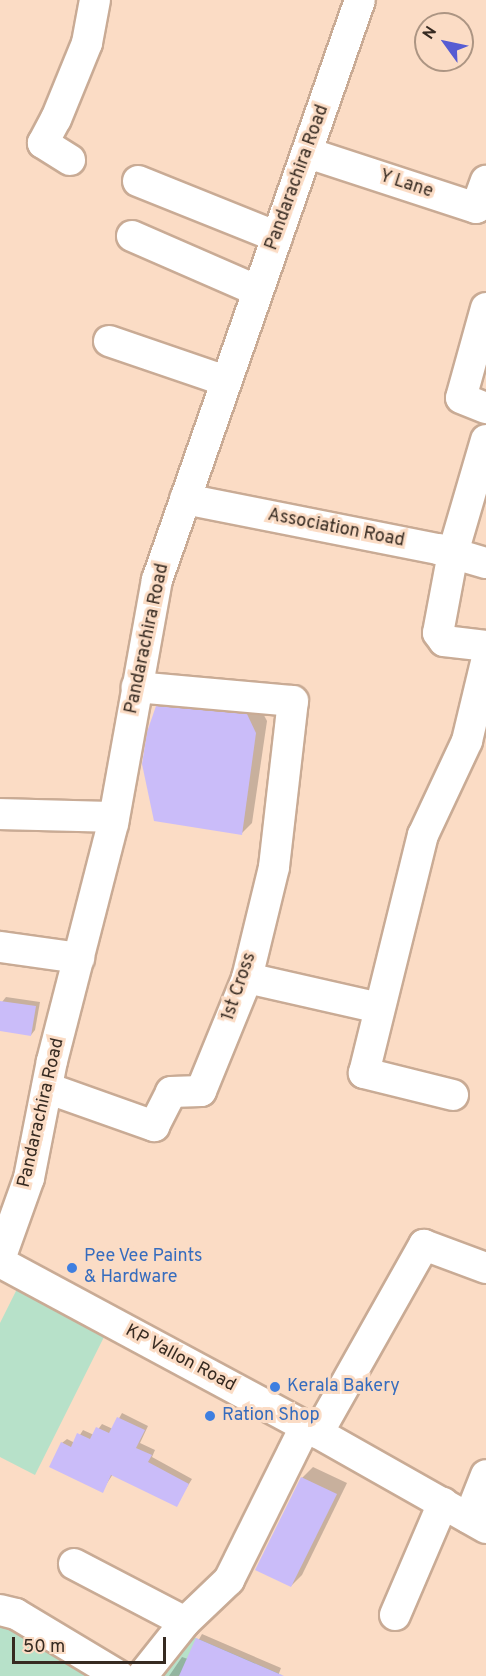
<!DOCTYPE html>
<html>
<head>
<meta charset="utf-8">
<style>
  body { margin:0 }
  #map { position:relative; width:486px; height:1676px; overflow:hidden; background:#fbdcc5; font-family:Overpass,sans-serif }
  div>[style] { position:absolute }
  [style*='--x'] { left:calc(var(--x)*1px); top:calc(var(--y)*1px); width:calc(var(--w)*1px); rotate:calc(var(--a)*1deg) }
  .green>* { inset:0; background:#b7e1c9 }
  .shadow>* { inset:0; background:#0003 }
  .building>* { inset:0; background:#cabcf9 }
  .roads { filter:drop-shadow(2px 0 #c9ab95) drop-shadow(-2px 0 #c9ab95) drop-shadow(0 2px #c9ab95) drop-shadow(0 -2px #c9ab95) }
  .minor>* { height:30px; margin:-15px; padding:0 15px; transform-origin:15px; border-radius:15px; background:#fff }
  .dots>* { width:16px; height:16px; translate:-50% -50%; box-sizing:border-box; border:3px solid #fbdcc5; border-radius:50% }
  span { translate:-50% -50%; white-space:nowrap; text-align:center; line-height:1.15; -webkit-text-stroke:6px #fbdcc5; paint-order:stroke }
  .street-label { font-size:18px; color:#362a21 }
  .shop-label { font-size:18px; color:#366cbe }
  .left { translate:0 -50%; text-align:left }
  .north { position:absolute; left:414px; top:12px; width:60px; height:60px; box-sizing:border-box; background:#fbdcc5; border:2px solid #ac9583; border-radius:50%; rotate:303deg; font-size:16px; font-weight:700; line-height:24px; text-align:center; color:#362a21 }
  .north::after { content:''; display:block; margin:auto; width:21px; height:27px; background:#565cd3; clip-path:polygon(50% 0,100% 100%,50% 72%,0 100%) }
  .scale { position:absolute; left:12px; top:1637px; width:154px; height:27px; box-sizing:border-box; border:3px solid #362a21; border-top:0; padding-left:8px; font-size:18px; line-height:21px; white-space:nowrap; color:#362a21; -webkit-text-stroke:4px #fbdcc5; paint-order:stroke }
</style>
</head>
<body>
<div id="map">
  <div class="green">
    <i style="clip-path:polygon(17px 1289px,104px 1337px,35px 1475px,0 1457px,0 1323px)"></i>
    <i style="clip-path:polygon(0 1619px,103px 1676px,0 1676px)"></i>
    <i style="clip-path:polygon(189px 1635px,282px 1675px,156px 1676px)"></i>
  </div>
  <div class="shadow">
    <i style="clip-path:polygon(168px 696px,258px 704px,267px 721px,252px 823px,241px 834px,157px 707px)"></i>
    <i style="clip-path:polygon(6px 997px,40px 1002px,35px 1030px,31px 1035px,0 1030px,2px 1002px)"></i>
    <i style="clip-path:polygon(122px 1413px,148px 1426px,140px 1443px,155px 1450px,152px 1457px,192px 1479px,176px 1505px,113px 1474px,102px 1491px,62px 1443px,67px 1439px,75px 1443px,83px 1430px,94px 1435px,102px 1424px,113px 1429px)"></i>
    <i style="clip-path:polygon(313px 1467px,347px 1483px,302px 1575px,291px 1586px,257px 1569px,302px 1478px)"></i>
    <i style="clip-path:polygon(202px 1634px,281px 1668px,278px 1676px,169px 1676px,182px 1657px,188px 1659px)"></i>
  </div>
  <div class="building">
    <i style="clip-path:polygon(156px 706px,247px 714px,256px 733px,242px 835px,154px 821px,142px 764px,147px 732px)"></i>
    <i style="clip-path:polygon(0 1001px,36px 1006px,31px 1036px,0 1031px)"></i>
    <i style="clip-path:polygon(117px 1417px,145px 1430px,136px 1448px,152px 1455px,148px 1462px,189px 1484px,177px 1507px,111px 1475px,103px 1493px,49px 1467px,61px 1442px,71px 1447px,77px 1433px,90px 1439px,96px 1427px,109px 1433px)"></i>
    <i style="clip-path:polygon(301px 1477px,337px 1494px,291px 1587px,255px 1570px)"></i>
    <i style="clip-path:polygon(196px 1638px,284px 1676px,179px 1676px)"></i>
  </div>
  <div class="roads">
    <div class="minor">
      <i style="--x:308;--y:153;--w:177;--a:18.1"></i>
      <i style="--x:476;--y:208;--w:29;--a:-70"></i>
      <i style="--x:70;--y:160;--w:32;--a:-148"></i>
      <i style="--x:43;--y:143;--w:27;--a:-62"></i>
      <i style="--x:56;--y:119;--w:82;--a:-67.8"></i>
      <i style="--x:87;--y:43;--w:44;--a:-79.5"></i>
      <i style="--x:138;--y:181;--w:150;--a:21.9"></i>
      <i style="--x:132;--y:236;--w:137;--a:23.6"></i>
      <i style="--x:486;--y:308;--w:93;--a:105.5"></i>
      <i style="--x:461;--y:398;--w:27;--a:22"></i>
      <i style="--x:109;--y:341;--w:124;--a:18.9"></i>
      <i style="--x:486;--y:440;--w:118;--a:106.3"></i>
      <i style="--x:453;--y:553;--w:81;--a:100.6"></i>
      <i style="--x:438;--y:633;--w:10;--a:53"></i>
      <i style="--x:444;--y:641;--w:42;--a:6.8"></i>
      <i style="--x:185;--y:499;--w:258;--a:11.2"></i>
      <i style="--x:438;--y:549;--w:50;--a:16.3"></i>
      <i style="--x:0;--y:814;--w:114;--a:1.5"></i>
      <i style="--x:0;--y:947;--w:80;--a:7.9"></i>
      <i style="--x:247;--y:978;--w:135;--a:12.8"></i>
      <i style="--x:47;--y:1088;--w:114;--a:19.6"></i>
      <i style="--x:154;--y:1126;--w:38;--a:-63"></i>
      <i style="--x:171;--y:1092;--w:30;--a:-2"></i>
      <i style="--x:201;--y:1091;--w:122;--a:-67.8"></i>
      <i style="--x:247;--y:978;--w:114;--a:-76.3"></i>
      <i style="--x:274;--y:867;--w:167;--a:-83.5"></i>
      <i style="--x:293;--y:701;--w:157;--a:-174.9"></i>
      <i style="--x:453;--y:1095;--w:92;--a:-166.1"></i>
      <i style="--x:364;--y:1073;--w:245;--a:-76.1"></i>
      <i style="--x:423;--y:835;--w:104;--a:-64.9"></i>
      <i style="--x:467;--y:741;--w:81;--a:-76.5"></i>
      <i style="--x:0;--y:1259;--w:86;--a:-70.3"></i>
      <i style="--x:29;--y:1178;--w:119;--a:-78.9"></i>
      <i style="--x:52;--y:1061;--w:245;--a:-75.6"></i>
      <i style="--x:113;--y:824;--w:248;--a:-79.8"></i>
      <i style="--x:157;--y:580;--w:614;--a:-70.71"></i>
      <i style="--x:0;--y:1262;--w:361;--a:28.3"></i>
      <i style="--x:318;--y:1433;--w:193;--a:29.5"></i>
      <i style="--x:318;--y:1433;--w:216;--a:-60.6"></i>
      <i style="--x:424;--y:1245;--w:66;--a:20.4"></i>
      <i style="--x:469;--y:1518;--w:46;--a:-68.4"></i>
      <i style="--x:74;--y:1564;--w:125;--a:27.6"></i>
      <i style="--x:0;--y:1610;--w:16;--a:14"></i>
      <i style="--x:16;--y:1614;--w:120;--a:31"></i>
      <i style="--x:395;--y:1615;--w:122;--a:-66.8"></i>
      <i style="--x:142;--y:1676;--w:69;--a:-51.5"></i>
      <i style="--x:185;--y:1622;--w:61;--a:-43.7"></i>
      <i style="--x:229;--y:1580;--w:171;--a:-63.6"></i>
    </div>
  </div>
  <div class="dots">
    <i style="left:72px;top:1268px;background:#3f7fe0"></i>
    <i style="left:275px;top:1387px;background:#3f7fe0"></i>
    <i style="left:210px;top:1416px;background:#3f7fe0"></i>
  </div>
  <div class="street-label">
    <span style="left:298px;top:178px;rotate:-70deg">Pandarachira Road</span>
    <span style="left:406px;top:185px;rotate:18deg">Y Lane</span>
    <span style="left:336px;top:529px;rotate:11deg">Association Road</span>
    <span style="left:148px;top:639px;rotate:-78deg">Pandarachira Road</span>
    <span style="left:240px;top:987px;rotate:-71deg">1st Cross</span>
    <span style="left:42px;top:1113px;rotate:-77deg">Pandarachira Road</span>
    <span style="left:180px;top:1359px;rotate:28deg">KP Vallon Road</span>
  </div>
  <div class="shop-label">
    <span class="left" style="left:84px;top:1268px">Pee Vee Paints<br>&amp; Hardware</span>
    <span class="left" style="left:287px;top:1387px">Kerala Bakery</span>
    <span class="left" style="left:222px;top:1416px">Ration Shop</span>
  </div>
  <div class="north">N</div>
  <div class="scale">50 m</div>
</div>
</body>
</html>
